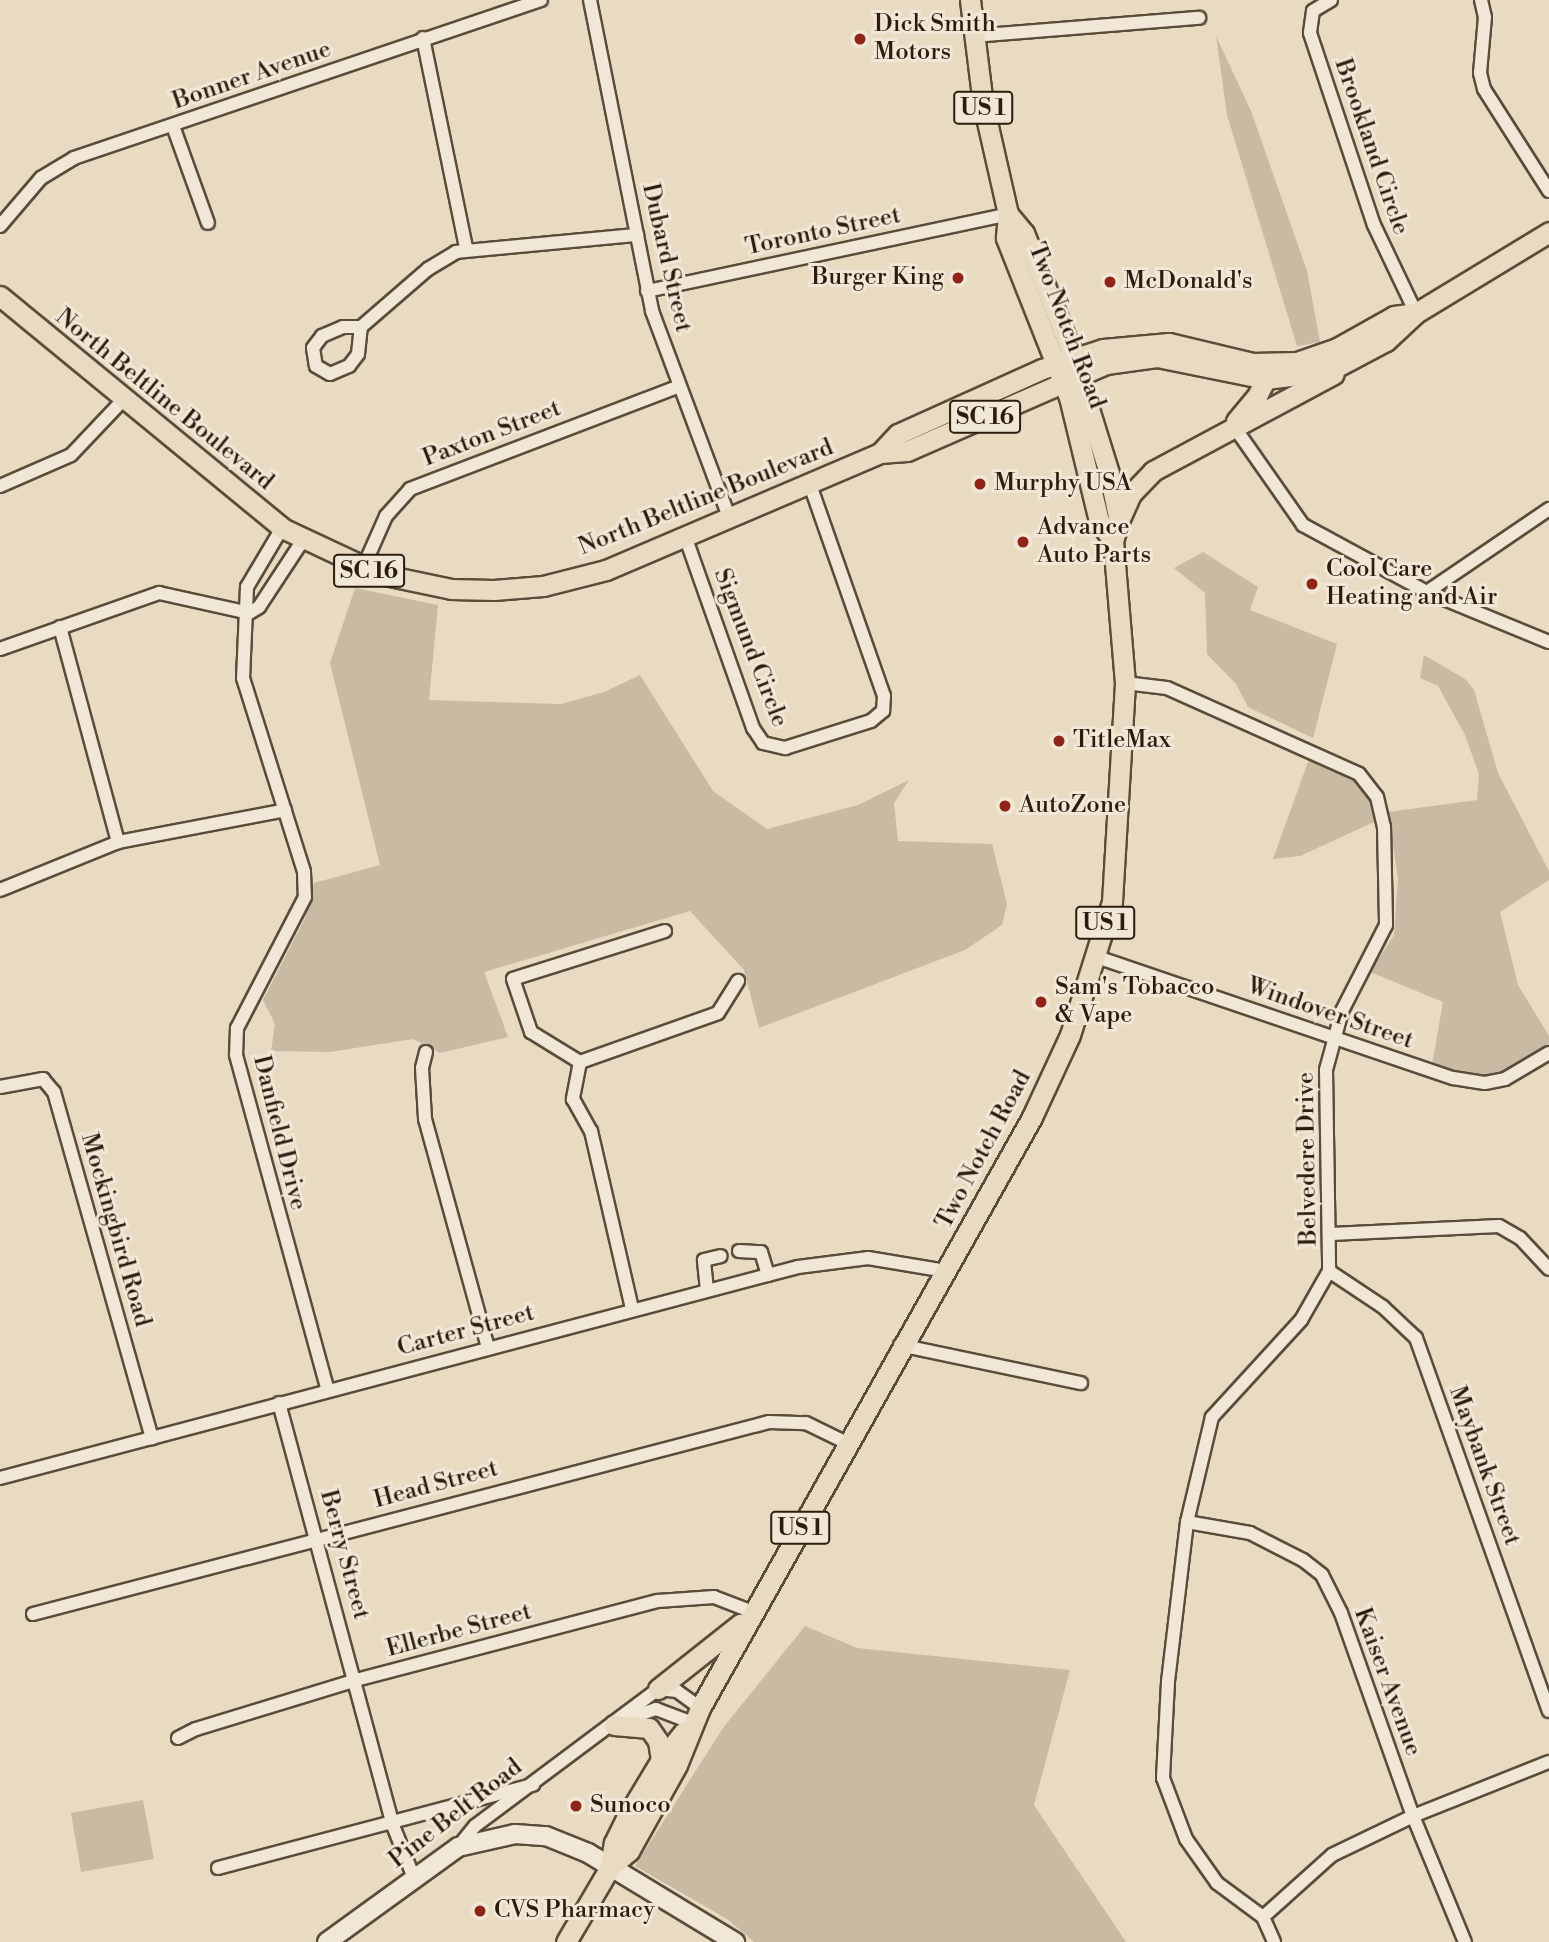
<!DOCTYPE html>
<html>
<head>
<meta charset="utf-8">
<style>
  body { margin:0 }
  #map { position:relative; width:1549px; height:1942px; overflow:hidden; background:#e9dac2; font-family:"Libre Bodoni",serif }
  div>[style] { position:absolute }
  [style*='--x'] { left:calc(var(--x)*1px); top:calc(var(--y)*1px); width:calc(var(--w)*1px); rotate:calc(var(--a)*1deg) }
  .green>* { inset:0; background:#c9baa3 }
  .roads { filter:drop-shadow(2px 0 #5a4c3a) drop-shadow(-2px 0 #5a4c3a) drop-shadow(0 2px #5a4c3a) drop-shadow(0 -2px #5a4c3a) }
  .street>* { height:12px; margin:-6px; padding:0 6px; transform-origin:6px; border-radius:6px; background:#f1e7d7 }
  .secondary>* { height:18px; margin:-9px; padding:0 9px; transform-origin:9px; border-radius:9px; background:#f1e7d7 }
  .primary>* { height:19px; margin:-9.5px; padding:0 9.5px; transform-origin:9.5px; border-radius:9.5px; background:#e9dac2 }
  .dots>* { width:19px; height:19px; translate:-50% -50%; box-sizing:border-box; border:4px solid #f1e7d7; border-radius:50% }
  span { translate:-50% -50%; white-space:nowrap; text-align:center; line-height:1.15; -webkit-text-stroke:6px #f1e7d7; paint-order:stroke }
  .shield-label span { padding:2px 5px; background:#f1e7d7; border:2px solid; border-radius:5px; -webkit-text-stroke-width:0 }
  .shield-label { font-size:23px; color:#2b1c0d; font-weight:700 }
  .poi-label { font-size:24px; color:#2b1c0d }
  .left { translate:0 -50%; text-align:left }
  .right { translate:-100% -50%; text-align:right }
  .street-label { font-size:24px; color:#2b1c0d }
</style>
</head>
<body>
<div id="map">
  <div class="green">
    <i style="clip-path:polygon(1216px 36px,1251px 111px,1307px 271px,1320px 342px,1297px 346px,1227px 115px)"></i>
    <i style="clip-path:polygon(1203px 552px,1258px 587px,1250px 610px,1337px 644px,1313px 738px,1248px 707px,1236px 684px,1207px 654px,1205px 593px,1174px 568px)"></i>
    <i style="clip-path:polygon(355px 588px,438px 605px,429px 700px,561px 704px,604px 692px,640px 675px,713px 791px,767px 829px,858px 805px,909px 780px,894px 803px,898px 841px,992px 844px,1007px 904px,1002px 925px,965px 950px,759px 1028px,744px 970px,690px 911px,484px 972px,508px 1037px,440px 1053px,413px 1039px,330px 1052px,271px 1051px,275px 1024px,263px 1000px,305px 918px,314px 883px,380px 865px,330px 663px)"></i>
    <i style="clip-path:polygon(1424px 655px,1465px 679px,1474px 690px,1498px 773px,1549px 871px,1549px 880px,1500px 912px,1518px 985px,1549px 1036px,1549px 1044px,1501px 1075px,1460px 1074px,1432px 1065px,1443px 1002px,1370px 972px,1394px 935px,1398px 878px,1388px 812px,1477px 800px,1479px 774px,1465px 735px,1438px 686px,1420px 678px)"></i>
    <i style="clip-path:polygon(1309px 759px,1361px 785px,1377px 810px,1374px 822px,1300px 856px,1273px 859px)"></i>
    <i style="clip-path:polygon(805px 1626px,857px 1648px,1070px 1670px,1034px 1805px,1126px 1942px,754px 1942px,727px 1919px,635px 1866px,723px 1728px)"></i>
    <i style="clip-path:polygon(143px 1800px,154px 1859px,81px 1872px,71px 1813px)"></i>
  </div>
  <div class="roads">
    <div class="street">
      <i style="--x:590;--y:0;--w:317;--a:78.7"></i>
      <i style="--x:652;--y:311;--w:220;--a:69.5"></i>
      <i style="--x:1331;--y:0;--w:21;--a:149"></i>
      <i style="--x:1313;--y:11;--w:22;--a:98"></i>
      <i style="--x:1310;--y:33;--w:202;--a:71.6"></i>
      <i style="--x:1374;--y:225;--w:98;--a:64.5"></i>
      <i style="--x:1481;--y:0;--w:17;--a:77"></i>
      <i style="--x:1485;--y:17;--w:56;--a:95.1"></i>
      <i style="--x:1480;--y:73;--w:16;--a:76"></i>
      <i style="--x:1484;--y:89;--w:121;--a:57.5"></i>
      <i style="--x:973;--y:36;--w:227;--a:-4.6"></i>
      <i style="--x:423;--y:38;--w:214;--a:78.4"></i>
      <i style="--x:173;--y:126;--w:103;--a:70.2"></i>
      <i style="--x:0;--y:226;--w:63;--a:-49.5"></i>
      <i style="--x:41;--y:178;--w:39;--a:-31"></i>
      <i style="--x:74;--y:158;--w:493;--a:-18.7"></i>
      <i style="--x:647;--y:291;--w:369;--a:-12"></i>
      <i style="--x:361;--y:327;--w:18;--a:180"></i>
      <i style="--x:343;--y:327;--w:23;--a:157"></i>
      <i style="--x:322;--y:336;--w:15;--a:127"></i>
      <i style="--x:313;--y:348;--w:18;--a:81"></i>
      <i style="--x:316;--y:366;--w:16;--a:30"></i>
      <i style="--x:330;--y:374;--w:21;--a:-23"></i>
      <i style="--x:349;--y:366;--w:15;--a:-53"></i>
      <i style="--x:358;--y:354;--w:27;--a:-84"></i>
      <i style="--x:361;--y:327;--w:89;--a:-40.9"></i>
      <i style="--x:428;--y:269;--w:33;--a:-31"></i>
      <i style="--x:456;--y:252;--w:182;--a:-5.4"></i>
      <i style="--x:1233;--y:425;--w:122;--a:55"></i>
      <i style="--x:1303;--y:525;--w:141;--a:28.4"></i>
      <i style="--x:1427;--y:592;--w:132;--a:22.3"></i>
      <i style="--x:0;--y:486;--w:77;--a:-23.6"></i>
      <i style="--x:71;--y:455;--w:77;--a:-46.6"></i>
      <i style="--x:282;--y:528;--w:69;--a:120.7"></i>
      <i style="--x:247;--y:587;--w:91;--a:92.5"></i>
      <i style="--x:243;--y:678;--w:203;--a:72.5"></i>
      <i style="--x:304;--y:872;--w:25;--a:88"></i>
      <i style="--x:305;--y:897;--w:148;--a:117.4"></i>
      <i style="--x:237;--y:1028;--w:27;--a:92"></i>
      <i style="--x:236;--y:1055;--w:348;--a:74.7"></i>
      <i style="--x:685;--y:536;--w:204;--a:70.5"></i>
      <i style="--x:753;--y:728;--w:18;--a:56"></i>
      <i style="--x:763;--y:743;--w:23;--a:13"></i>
      <i style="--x:785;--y:748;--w:90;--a:-17.4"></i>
      <i style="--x:871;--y:721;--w:16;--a:-40"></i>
      <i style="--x:883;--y:711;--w:15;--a:-86"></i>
      <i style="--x:884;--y:696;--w:227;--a:-109.3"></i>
      <i style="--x:363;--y:568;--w:57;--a:-66.1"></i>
      <i style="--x:386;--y:516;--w:36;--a:-48"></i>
      <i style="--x:410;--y:489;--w:286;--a:-20.9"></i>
      <i style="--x:1427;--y:592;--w:148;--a:-34.2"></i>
      <i style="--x:249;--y:613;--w:12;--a:-31"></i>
      <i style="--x:259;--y:607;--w:80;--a:-56.7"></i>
      <i style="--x:60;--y:627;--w:223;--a:74.9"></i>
      <i style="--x:0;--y:649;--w:169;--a:-19.4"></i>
      <i style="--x:159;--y:593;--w:92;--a:12.5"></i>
      <i style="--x:1125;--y:683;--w:42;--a:6.8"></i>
      <i style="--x:1167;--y:688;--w:210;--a:24.1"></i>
      <i style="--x:1359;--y:774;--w:29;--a:52"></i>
      <i style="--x:1377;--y:797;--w:31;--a:77"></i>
      <i style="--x:1384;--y:827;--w:98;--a:88.8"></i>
      <i style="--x:1386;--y:925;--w:97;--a:117.1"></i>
      <i style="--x:1342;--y:1011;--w:61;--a:105.2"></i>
      <i style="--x:1326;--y:1070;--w:201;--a:89.1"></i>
      <i style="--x:1329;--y:1271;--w:56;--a:119.7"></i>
      <i style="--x:1301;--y:1320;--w:132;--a:132.5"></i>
      <i style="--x:1212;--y:1417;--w:108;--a:103.4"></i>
      <i style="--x:1187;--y:1522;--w:161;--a:96.8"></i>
      <i style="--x:1168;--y:1682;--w:96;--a:93"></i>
      <i style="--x:1163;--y:1778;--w:65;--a:69.3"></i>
      <i style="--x:1186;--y:1839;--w:54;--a:54.8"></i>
      <i style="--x:1217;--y:1883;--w:57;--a:36.5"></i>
      <i style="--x:1263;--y:1917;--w:27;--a:66"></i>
      <i style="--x:0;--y:890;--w:127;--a:-22.1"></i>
      <i style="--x:118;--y:842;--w:170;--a:-10.8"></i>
      <i style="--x:665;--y:931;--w:159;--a:162.5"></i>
      <i style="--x:513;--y:979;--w:56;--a:71.2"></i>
      <i style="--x:531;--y:1032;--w:57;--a:31.5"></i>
      <i style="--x:580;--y:1062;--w:146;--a:-19.5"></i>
      <i style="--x:718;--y:1013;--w:38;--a:-58"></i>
      <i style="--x:1094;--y:956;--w:379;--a:18.8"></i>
      <i style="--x:1453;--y:1078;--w:32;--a:9"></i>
      <i style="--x:1485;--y:1083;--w:20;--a:-11"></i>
      <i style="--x:1505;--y:1079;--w:51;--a:-30.6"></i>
      <i style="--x:426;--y:1052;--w:16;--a:104"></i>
      <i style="--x:422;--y:1068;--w:51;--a:86.6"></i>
      <i style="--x:425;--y:1119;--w:237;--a:74.6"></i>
      <i style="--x:580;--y:1062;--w:38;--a:101"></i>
      <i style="--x:573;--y:1099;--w:37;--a:61"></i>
      <i style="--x:591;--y:1131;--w:182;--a:77"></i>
      <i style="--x:0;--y:1087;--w:44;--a:-10.5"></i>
      <i style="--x:43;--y:1079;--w:17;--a:50"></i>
      <i style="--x:54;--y:1092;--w:360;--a:74.2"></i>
      <i style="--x:1331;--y:1234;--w:168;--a:-2.7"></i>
      <i style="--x:1499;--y:1226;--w:24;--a:30"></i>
      <i style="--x:1520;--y:1238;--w:42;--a:46.9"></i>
      <i style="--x:739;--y:1251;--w:22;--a:3"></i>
      <i style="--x:761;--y:1252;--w:24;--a:73"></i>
      <i style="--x:1329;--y:1271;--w:65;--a:33.7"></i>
      <i style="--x:1383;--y:1307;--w:45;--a:43.2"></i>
      <i style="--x:1416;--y:1338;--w:396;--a:70.4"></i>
      <i style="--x:707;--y:1290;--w:30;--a:-96"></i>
      <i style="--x:704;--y:1260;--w:17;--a:-13"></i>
      <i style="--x:900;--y:1345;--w:185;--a:11.9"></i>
      <i style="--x:279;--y:1403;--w:435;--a:74.9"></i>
      <i style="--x:392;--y:1823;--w:59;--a:68.2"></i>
      <i style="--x:0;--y:1478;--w:825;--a:-14.81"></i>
      <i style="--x:798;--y:1267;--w:71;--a:-7.3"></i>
      <i style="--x:868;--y:1258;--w:79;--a:9.5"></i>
      <i style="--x:1187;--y:1522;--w:64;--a:9.9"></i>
      <i style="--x:1250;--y:1533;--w:59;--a:27"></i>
      <i style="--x:1303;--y:1560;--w:24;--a:38"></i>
      <i style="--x:1322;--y:1575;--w:42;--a:63.4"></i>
      <i style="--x:1341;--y:1613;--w:215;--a:70.5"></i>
      <i style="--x:1413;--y:1816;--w:136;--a:67.6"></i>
      <i style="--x:33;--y:1614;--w:761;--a:-14.62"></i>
      <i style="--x:769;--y:1422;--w:37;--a:2"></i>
      <i style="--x:806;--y:1423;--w:46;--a:26"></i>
      <i style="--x:624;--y:1720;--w:34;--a:-19"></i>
      <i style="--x:656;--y:1709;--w:39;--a:21"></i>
      <i style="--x:178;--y:1738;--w:20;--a:-27"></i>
      <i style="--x:196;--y:1729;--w:167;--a:-17"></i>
      <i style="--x:356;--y:1680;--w:312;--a:-14.7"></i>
      <i style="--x:658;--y:1601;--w:56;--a:-4.1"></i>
      <i style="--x:714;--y:1597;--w:42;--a:21"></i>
      <i style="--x:458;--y:1847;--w:27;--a:-51"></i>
      <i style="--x:475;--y:1826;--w:229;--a:-36.8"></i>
      <i style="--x:658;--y:1689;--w:19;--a:6"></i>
      <i style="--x:677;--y:1691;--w:29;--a:36"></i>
      <i style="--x:218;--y:1868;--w:326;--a:-14.8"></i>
      <i style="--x:1263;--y:1917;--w:93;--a:-41.9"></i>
      <i style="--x:1332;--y:1855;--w:90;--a:-25.7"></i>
      <i style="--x:1413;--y:1816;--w:146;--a:-21.7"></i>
    </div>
    <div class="secondary">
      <i style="--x:327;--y:1942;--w:162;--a:-35.9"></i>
      <i style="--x:458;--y:1847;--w:58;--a:-12.8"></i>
      <i style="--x:515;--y:1834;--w:31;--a:4"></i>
      <i style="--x:546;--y:1836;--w:45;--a:22"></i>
      <i style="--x:588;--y:1853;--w:172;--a:31.2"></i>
    </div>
    <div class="primary">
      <i style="--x:970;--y:0;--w:105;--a:82.9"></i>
      <i style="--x:983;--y:104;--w:113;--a:77.2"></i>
      <i style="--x:1008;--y:214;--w:24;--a:95"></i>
      <i style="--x:1006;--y:238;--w:171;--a:68.4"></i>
      <i style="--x:1069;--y:397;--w:128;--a:76.4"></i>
      <i style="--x:1099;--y:521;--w:24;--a:55"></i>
      <i style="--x:0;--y:296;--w:365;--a:39.4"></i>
      <i style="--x:282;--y:528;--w:108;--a:25.1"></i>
      <i style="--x:380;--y:574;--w:73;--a:11.9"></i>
      <i style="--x:451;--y:589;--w:43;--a:1.3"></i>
      <i style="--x:494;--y:590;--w:49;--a:-4.7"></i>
      <i style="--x:543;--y:586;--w:65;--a:-14.3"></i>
      <i style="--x:606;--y:570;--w:298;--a:-23.1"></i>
      <i style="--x:880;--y:453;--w:27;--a:-4"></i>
      <i style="--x:907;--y:451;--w:217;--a:-23.6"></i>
      <i style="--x:1106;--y:364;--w:51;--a:-7.8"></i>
      <i style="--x:1157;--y:357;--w:111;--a:11.4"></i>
      <i style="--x:1266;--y:379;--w:64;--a:-7.2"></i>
      <i style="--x:1329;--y:371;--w:64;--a:-27.8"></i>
      <i style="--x:1386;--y:341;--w:41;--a:-43"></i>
      <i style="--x:1416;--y:313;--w:156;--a:-31.3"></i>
      <i style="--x:1236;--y:421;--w:33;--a:-50"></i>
      <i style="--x:1257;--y:396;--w:31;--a:-63"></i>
      <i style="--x:880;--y:453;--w:26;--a:-47"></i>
      <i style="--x:898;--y:434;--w:158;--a:-24.3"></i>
      <i style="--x:1042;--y:369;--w:64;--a:-18.2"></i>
      <i style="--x:1103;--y:349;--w:66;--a:-5.2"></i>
      <i style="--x:1169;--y:343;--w:85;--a:13.5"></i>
      <i style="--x:1252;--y:363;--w:45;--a:-1.3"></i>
      <i style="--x:1297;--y:362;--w:42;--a:-19.3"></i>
      <i style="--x:1337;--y:348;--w:65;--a:-29.3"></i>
      <i style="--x:1394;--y:316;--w:22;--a:-8"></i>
      <i style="--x:1119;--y:521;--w:30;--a:-66"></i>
      <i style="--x:1131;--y:494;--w:32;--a:-46"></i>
      <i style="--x:1153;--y:471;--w:205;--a:-28.2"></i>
      <i style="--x:658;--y:1689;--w:105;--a:-38.4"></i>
      <i style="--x:614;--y:1725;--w:35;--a:5"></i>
      <i style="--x:649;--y:1728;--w:16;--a:55"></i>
      <i style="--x:658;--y:1741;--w:19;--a:81"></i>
      <i style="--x:610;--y:1867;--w:24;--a:-81"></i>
      <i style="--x:614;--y:1843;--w:28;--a:-64"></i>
      <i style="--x:626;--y:1818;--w:68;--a:-58.9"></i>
      <i style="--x:661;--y:1760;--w:36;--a:-51"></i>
      <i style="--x:566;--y:1942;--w:87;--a:-59.6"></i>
      <i style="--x:610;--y:1867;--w:25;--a:-40"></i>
      <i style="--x:629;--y:1851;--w:98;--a:-60.8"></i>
      <i style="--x:677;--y:1765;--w:61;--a:-68"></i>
      <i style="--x:700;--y:1708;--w:678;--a:-60.67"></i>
      <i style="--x:1032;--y:1117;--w:90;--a:-65.1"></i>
      <i style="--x:1070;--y:1035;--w:139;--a:-72.5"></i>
      <i style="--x:1112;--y:902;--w:219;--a:-86.6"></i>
      <i style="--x:1125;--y:683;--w:143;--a:-94.8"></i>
      <i style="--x:1113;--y:541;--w:21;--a:-73"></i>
      <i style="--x:1119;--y:521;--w:49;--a:-101.8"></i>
      <i style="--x:1109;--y:473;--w:131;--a:-107.3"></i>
      <i style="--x:1070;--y:348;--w:124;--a:-111.8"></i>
      <i style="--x:1024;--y:233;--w:25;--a:-130"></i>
    </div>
  </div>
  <div class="dots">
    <i style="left:860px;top:39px;background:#8f2418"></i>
    <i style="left:958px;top:278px;background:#8f2418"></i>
    <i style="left:1110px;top:282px;background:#8f2418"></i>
    <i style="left:980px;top:484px;background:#8f2418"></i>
    <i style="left:1023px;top:542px;background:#8f2418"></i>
    <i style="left:1312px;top:584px;background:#8f2418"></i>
    <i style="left:1059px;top:741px;background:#8f2418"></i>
    <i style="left:1005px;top:806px;background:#8f2418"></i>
    <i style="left:1041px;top:1002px;background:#8f2418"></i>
    <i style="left:576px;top:1806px;background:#8f2418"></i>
    <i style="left:480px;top:1911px;background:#8f2418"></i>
  </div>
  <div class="shield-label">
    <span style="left:983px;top:108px">US 1</span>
    <span style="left:985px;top:417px">SC 16</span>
    <span style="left:369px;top:571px">SC 16</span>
    <span style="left:1105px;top:923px">US 1</span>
    <span style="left:800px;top:1528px">US 1</span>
  </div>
  <div class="poi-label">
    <span class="left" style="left:874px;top:39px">Dick Smith<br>Motors</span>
    <span class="right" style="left:944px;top:278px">Burger King</span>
    <span class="left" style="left:1124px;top:282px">McDonald's</span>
    <span class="left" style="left:994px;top:484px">Murphy USA</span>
    <span class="left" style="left:1037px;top:542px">Advance<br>Auto Parts</span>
    <span class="left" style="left:1326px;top:584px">Cool Care<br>Heating and Air</span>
    <span class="left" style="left:1073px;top:741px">TitleMax</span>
    <span class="left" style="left:1019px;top:806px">AutoZone</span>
    <span class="left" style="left:1055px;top:1002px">Sam's Tobacco<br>&amp; Vape</span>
    <span class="left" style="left:590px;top:1806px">Sunoco</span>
    <span class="left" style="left:494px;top:1911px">CVS Pharmacy</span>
  </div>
  <div class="street-label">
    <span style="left:252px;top:76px;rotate:-19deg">Bonner Avenue</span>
    <span style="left:1371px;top:147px;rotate:71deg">Brookland Circle</span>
    <span style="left:823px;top:232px;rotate:-12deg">Toronto Street</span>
    <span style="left:666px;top:258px;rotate:77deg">Dubard Street</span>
    <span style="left:1066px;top:326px;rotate:69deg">Two Notch Road</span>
    <span style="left:164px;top:400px;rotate:39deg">North Beltline Boulevard</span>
    <span style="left:492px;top:434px;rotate:-21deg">Paxton Street</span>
    <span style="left:706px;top:498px;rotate:-22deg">North Beltline Boulevard</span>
    <span style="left:750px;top:648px;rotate:69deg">Sigmund Circle</span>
    <span style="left:1330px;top:1014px;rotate:19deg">Windover Street</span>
    <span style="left:279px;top:1133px;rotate:76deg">Danfield Drive</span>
    <span style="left:984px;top:1150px;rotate:-62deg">Two Notch Road</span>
    <span style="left:1308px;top:1159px;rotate:-91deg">Belvedere Drive</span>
    <span style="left:115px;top:1230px;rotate:74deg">Mockingbird Road</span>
    <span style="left:466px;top:1331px;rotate:-15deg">Carter Street</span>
    <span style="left:1484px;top:1466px;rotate:70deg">Maybank Street</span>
    <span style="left:436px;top:1485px;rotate:-15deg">Head Street</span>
    <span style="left:344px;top:1555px;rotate:75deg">Berry Street</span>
    <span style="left:459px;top:1631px;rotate:-15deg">Ellerbe Street</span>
    <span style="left:1387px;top:1682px;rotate:70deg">Kaiser Avenue</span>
    <span style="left:456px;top:1814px;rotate:-38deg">Pine Belt Road</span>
  </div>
</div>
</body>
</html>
